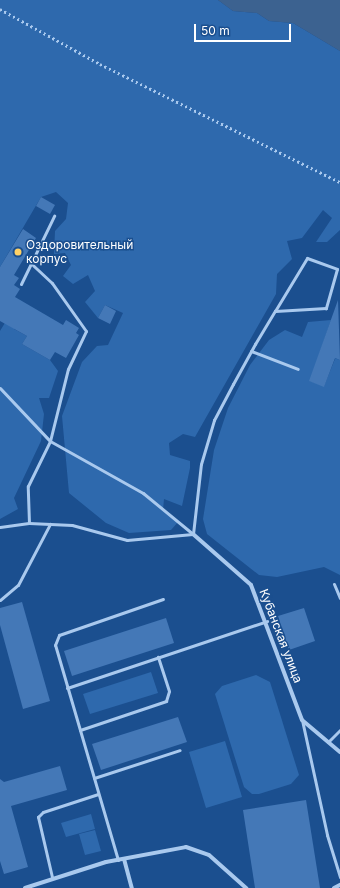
<!DOCTYPE html>
<html>
<head>
<meta charset="utf-8">
<style>
  body { margin:0 }
  #map { position:relative; width:340px; height:888px; overflow:hidden; background:#1b4f8f; font-family:Inter,sans-serif }
  div>[style] { position:absolute }
  [style*='--x'] { left:calc(var(--x)*1px); top:calc(var(--y)*1px); width:calc(var(--w)*1px); rotate:calc(var(--a)*1deg) }
  .green>* { inset:0; background:#2e69ad }
  .water>* { inset:0; background:#3c6290 }
  .building>* { inset:0; background:#4478b7 }
  .path>* { height:2.5px; margin-top:-1.25px; transform-origin:0; background:repeating-linear-gradient(90deg,#a9c9ee 0 2px,transparent 0 5px) }
  .service>* { height:3px; margin:-1.5px; padding:0 1.5px; transform-origin:1.5px; border-radius:1.5px; background:#a9c9ee }
  .minor>* { height:4px; margin:-2px; padding:0 2px; transform-origin:2px; border-radius:2px; background:#a9c9ee }
  .dots>* { width:11px; height:11px; translate:-50% -50%; box-sizing:border-box; border:2px solid #1b4f8f; border-radius:50% }
  span { translate:-50% -50%; white-space:nowrap; text-align:center; line-height:1.15; -webkit-text-stroke:3px #1b4f8f; paint-order:stroke }
  .poi-label { font-size:12px; color:#fff }
  .left { translate:0 -50%; text-align:left }
  .street-label { font-size:12px; color:#fff }
  .scale { position:absolute; left:194px; top:24px; width:97px; height:18px; box-sizing:border-box; border:2px solid #fff; border-top:0; padding-left:5px; font-size:12px; line-height:14px; white-space:nowrap; color:#fff; -webkit-text-stroke:3px #1b4f8f; paint-order:stroke }
</style>
</head>
<body>
<div id="map">
  <div class="green">
    <i style="clip-path:polygon(0 0,218px 0,233px 11px,257px 13px,269px 21px,293px 23px,340px 51px,340px 230px,327px 242px,316px 242px,332px 218px,323px 210px,302px 238px,287px 241px,292px 259px,277px 274px,276px 294px,195px 437px,183px 434px,169px 443px,170px 455px,190px 461px,190px 468px,182px 506px,164px 499px,163px 510px,178px 522px,171px 530px,129px 533px,106px 523px,69px 493px,62px 416px,82px 362px,97px 346px,108px 345px,123px 313px,105px 305px,98px 318px,85px 302px,95px 291px,88px 275px,73px 284px,63px 276px,71px 265px,65px 253px,54px 254px,55px 231px,66px 219px,68px 203px,56px 192px,41px 197px,0 267px)"></i>
    <i style="clip-path:polygon(14px 308px,14px 329px,27px 336px,22px 344px,50px 360px,58px 371px,49px 398px,39px 398px,44px 414px,41px 441px,14px 498px,18px 509px,0 519px,0 331px)"></i>
    <i style="clip-path:polygon(331px 320px,310px 381px,324px 386px,335px 359px,326px 355px,340px 360px,340px 575px,324px 567px,277px 577px,259px 575px,207px 534px,203px 519px,214px 450px,228px 408px,250px 365px,269px 340px,285px 330px,302px 337px,308px 322px)"></i>
    <i style="clip-path:polygon(151px 672px,158px 693px,90px 714px,83px 694px)"></i>
    <i style="clip-path:polygon(256px 675px,270px 682px,299px 775px,291px 784px,259px 794px,252px 794px,244px 787px,215px 694px,222px 686px)"></i>
    <i style="clip-path:polygon(225px 741px,242px 797px,206px 808px,189px 752px)"></i>
    <i style="clip-path:polygon(91px 814px,95px 829px,66px 837px,61px 823px)"></i>
    <i style="clip-path:polygon(95px 830px,101px 851px,85px 855px,79px 834px)"></i>
  </div>
  <div class="water">
    <i style="clip-path:polygon(218px 0,340px 0,340px 51px,293px 23px,269px 21px,257px 13px,233px 11px)"></i>
  </div>
  <div class="building">
    <i style="clip-path:polygon(41px 197px,55px 205px,50px 214px,36px 206px)"></i>
    <i style="clip-path:polygon(23px 229px,36px 238px,14px 275px,19px 278px,14px 285px,20px 289px,15px 297px,63px 325px,66px 320px,79px 328px,76px 333px,79px 335px,66px 358px,55px 352px,50px 360px,22px 344px,27px 336px,0 321px,0 267px)"></i>
    <i style="clip-path:polygon(338px 300px,340px 360px,335px 358px,324px 387px,309px 381px)"></i>
    <i style="clip-path:polygon(105px 305px,116px 311px,110px 324px,98px 318px)"></i>
    <i style="clip-path:polygon(22px 602px,50px 701px,23px 709px,0 625px,0 608px)"></i>
    <i style="clip-path:polygon(304px 608px,315px 641px,289px 650px,278px 616px)"></i>
    <i style="clip-path:polygon(166px 618px,174px 643px,72px 676px,64px 651px)"></i>
    <i style="clip-path:polygon(178px 717px,187px 742px,101px 770px,92px 744px)"></i>
    <i style="clip-path:polygon(60px 766px,67px 790px,11px 806px,28px 867px,4px 874px,0 861px,0 779px,4px 782px)"></i>
    <i style="clip-path:polygon(306px 800px,320px 888px,255px 888px,243px 810px)"></i>
  </div>
  <div class="path">
    <i style="--x:0;--y:9;--w:114;--a:28.8"></i>
    <i style="--x:100;--y:64;--w:267;--a:26.2"></i>
  </div>
  <div class="service">
    <i style="--x:21;--y:284;--w:76;--a:-64.1"></i>
    <i style="--x:251;--y:351;--w:50;--a:21"></i>
    <i style="--x:0;--y:388;--w:73;--a:46.7"></i>
    <i style="--x:50;--y:441;--w:107;--a:29.2"></i>
    <i style="--x:143;--y:493;--w:65;--a:39.4"></i>
    <i style="--x:29;--y:523;--w:37;--a:-92"></i>
    <i style="--x:28;--y:486;--w:50;--a:-63.9"></i>
    <i style="--x:50;--y:441;--w:74;--a:-76"></i>
    <i style="--x:68;--y:369;--w:42;--a:-64.7"></i>
    <i style="--x:86;--y:331;--w:59;--a:-125.3"></i>
    <i style="--x:52;--y:283;--w:26;--a:-137"></i>
    <i style="--x:0;--y:527;--w:29;--a:-8"></i>
    <i style="--x:29;--y:523;--w:43;--a:2.7"></i>
    <i style="--x:72;--y:525;--w:57;--a:15.3"></i>
    <i style="--x:127;--y:540;--w:66;--a:-5.2"></i>
    <i style="--x:193;--y:534;--w:70;--a:-83.5"></i>
    <i style="--x:201;--y:464;--w:46;--a:-73.5"></i>
    <i style="--x:214;--y:420;--w:41;--a:-62.2"></i>
    <i style="--x:233;--y:384;--w:46;--a:-61.2"></i>
    <i style="--x:255;--y:344;--w:39;--a:-59"></i>
    <i style="--x:275;--y:311;--w:62;--a:-58.9"></i>
    <i style="--x:307;--y:258;--w:32;--a:20"></i>
    <i style="--x:337;--y:269;--w:41;--a:105.8"></i>
    <i style="--x:326;--y:308;--w:51;--a:176.6"></i>
    <i style="--x:334;--y:584;--w:15;--a:67"></i>
    <i style="--x:0;--y:600;--w:23;--a:-40"></i>
    <i style="--x:18;--y:585;--w:69;--a:-62.3"></i>
    <i style="--x:67;--y:688;--w:211;--a:-18.5"></i>
    <i style="--x:302;--y:720;--w:118;--a:77.7"></i>
    <i style="--x:327;--y:835;--w:44;--a:72.8"></i>
    <i style="--x:80;--y:730;--w:91;--a:-18.6"></i>
    <i style="--x:166;--y:701;--w:10;--a:-73"></i>
    <i style="--x:169;--y:691;--w:36;--a:-108"></i>
    <i style="--x:328;--y:742;--w:17;--a:-45"></i>
    <i style="--x:94;--y:778;--w:90;--a:-18"></i>
    <i style="--x:118;--y:860;--w:224;--a:-106.3"></i>
    <i style="--x:55;--y:645;--w:11;--a:-68"></i>
    <i style="--x:59;--y:635;--w:110;--a:-19.1"></i>
    <i style="--x:52;--y:877;--w:62;--a:-103.1"></i>
    <i style="--x:38;--y:817;--w:7;--a:-45"></i>
    <i style="--x:43;--y:812;--w:58;--a:-18.1"></i>
  </div>
  <div class="minor">
    <i style="--x:193;--y:534;--w:77;--a:41.3"></i>
    <i style="--x:251;--y:585;--w:144;--a:69.3"></i>
    <i style="--x:302;--y:720;--w:50;--a:40.1"></i>
    <i style="--x:124;--y:859;--w:30;--a:75"></i>
    <i style="--x:25;--y:888;--w:85;--a:-17.8"></i>
    <i style="--x:106;--y:862;--w:81;--a:-10.6"></i>
    <i style="--x:186;--y:847;--w:24;--a:19"></i>
    <i style="--x:209;--y:855;--w:50;--a:41.7"></i>
    <i style="--x:334;--y:888;--w:7;--a:-27"></i>
  </div>
  <div class="dots">
    <i style="left:18px;top:252px;background:#ffd166"></i>
  </div>
  <div class="poi-label">
    <span class="left" style="left:26px;top:252px">Оздоровительный<br>корпус</span>
  </div>
  <div class="street-label">
    <span style="left:281px;top:636px;rotate:69deg">Кубанская улица</span>
  </div>
  <div class="scale">50 m</div>
</div>
</body>
</html>
